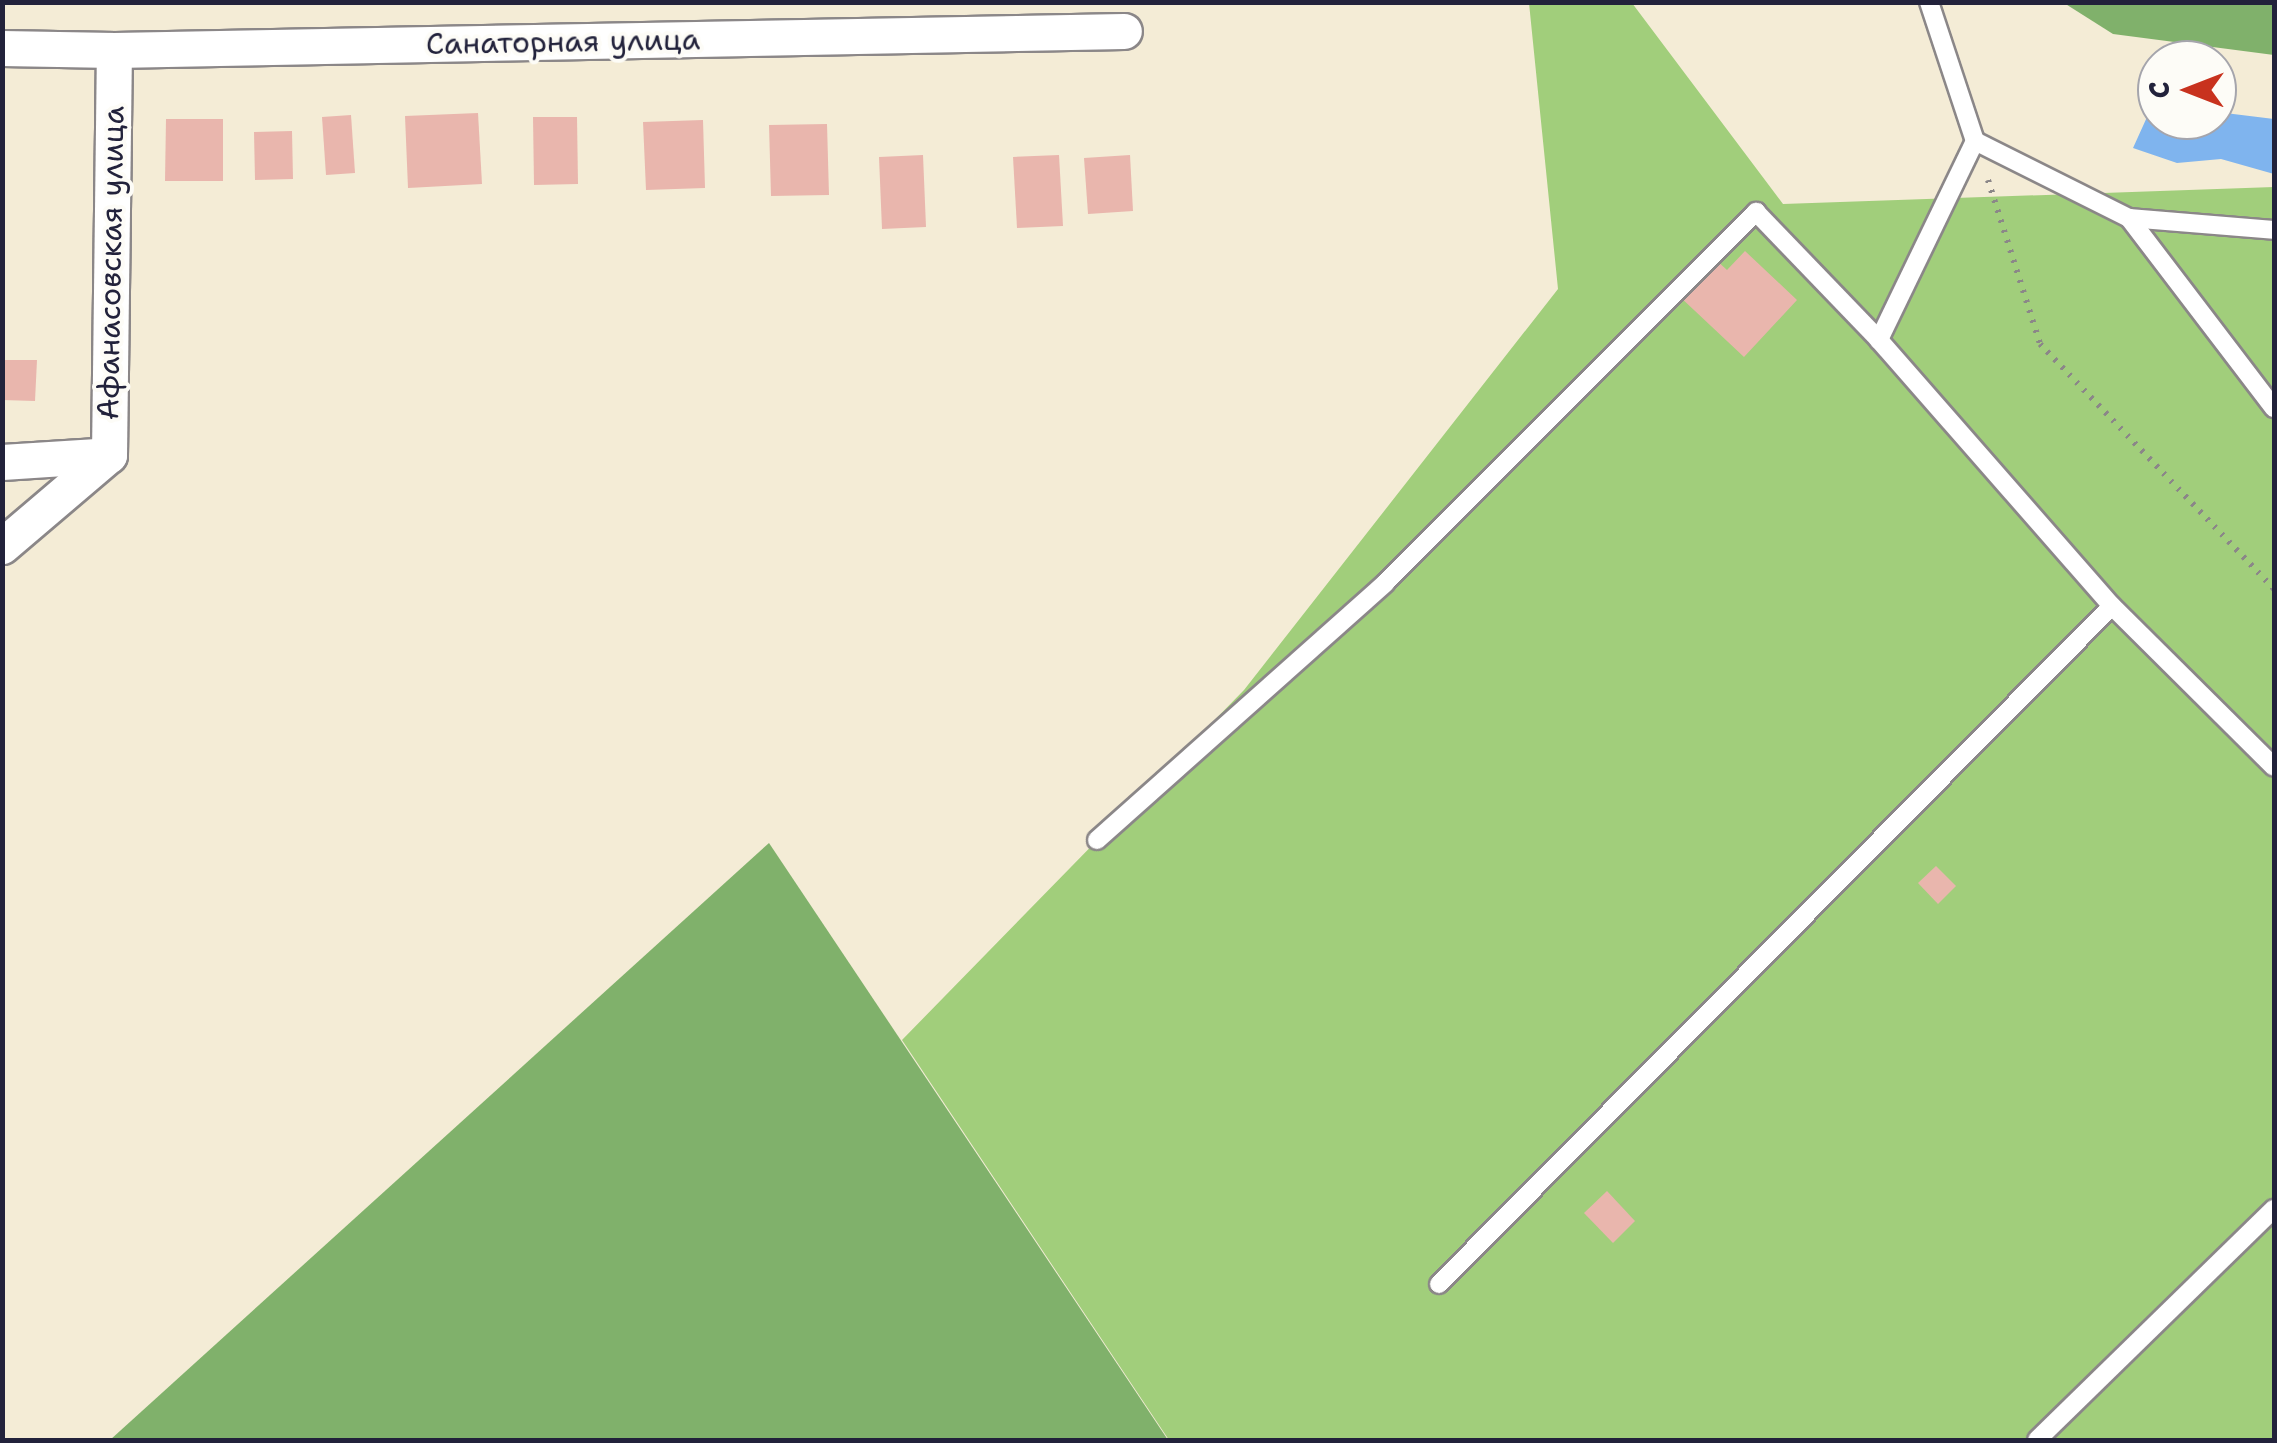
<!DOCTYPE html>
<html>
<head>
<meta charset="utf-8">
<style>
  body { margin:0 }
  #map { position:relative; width:2277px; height:1443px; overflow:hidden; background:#f4ecd6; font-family:"Shantell Sans",sans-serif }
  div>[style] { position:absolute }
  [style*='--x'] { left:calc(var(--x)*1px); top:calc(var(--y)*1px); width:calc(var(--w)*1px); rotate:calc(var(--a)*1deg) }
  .green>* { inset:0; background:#a1ce7b }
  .forest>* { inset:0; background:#80b16b }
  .water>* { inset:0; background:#7fb4ee }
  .building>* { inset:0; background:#e9b6ad }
  .path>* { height:6px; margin-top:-3px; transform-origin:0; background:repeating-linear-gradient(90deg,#8b8788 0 2.5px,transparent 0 10.5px) }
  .roads { filter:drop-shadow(2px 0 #8b8788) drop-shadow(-2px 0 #8b8788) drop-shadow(0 2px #8b8788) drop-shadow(0 -2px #8b8788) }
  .service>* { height:18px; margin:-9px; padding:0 9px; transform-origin:9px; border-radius:9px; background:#fff }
  .minor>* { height:35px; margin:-17.5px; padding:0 17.5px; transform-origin:17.5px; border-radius:17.5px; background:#fff }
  span { translate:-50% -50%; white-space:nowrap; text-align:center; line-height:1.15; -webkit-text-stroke:8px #fdfcf7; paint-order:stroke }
  .street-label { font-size:30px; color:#22223b }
  .frame { position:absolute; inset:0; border:5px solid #22223b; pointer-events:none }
  .north { position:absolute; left:2137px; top:40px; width:100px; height:100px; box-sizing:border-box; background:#fdfcf7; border:2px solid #a5a5ac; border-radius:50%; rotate:270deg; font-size:28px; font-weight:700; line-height:40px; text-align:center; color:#22223b }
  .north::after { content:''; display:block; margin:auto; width:35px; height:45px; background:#c8321e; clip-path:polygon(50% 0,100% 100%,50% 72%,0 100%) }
</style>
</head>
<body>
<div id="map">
  <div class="green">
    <i style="clip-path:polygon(1529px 3px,1632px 3px,1783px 204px,2274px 187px,2274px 1440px,1169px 1440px,902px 1040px,1244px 690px,1558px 289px)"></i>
  </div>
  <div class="forest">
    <i style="clip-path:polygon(2064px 3px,2274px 3px,2274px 55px,2113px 34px)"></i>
    <i style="clip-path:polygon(769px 843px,1168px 1440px,110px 1440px)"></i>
  </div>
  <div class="water">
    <i style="clip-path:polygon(2157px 95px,2157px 120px,2217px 120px,2217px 112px,2274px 119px,2274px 174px,2221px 159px,2177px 163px,2133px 148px)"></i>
  </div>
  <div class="building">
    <i style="clip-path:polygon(478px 113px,482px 184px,408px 188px,405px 116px)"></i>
    <i style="clip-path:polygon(351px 115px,355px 173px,326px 175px,322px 117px)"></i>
    <i style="clip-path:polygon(533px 117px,577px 117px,578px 184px,534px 185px)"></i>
    <i style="clip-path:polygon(166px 119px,223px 119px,223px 181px,165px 181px)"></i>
    <i style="clip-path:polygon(703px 120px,705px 188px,646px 190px,643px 122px)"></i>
    <i style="clip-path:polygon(827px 124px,829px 195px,771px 196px,769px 125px)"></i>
    <i style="clip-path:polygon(292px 131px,293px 179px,255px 180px,254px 132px)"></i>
    <i style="clip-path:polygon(923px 155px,926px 227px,882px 229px,879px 157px)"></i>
    <i style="clip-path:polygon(1059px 155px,1063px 226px,1017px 228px,1013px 157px)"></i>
    <i style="clip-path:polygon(1130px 155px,1133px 211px,1088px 214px,1084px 158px)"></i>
    <i style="clip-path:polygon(1745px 251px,1797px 300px,1744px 357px,1678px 295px,1714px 258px,1727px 270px)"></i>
    <i style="clip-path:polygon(2px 360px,37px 360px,35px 401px,2px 400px)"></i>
    <i style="clip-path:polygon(1936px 866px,1956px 886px,1938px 904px,1918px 883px)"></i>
    <i style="clip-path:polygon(1607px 1191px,1635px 1221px,1613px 1243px,1584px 1213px)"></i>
  </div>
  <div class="path">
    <i style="--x:1988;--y:180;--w:172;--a:72.4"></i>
    <i style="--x:2040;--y:344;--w:339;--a:46.3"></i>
  </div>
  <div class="roads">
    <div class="service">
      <i style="--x:1929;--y:2;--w:146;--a:71.7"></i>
      <i style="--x:1975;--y:141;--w:172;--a:26.6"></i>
      <i style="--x:2129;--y:218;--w:239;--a:52.7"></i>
      <i style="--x:1975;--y:141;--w:221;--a:115.8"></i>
      <i style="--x:1879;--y:340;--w:354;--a:48.8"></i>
      <i style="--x:2112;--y:606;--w:228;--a:44.8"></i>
      <i style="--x:2129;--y:218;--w:145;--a:4.7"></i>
      <i style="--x:1097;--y:840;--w:386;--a:-41.7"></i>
      <i style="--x:1385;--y:583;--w:525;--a:-45"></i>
      <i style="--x:1756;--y:212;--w:178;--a:46.1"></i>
      <i style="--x:1439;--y:1284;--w:955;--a:-45.21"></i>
      <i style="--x:2037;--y:1440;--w:331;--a:-44.3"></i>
    </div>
    <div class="minor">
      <i style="--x:2;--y:48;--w:112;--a:1"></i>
      <i style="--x:114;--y:50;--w:1010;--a:-1.08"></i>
      <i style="--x:2;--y:462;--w:107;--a:-3.7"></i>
      <i style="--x:2;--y:546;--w:140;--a:-40.4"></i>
      <i style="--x:109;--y:455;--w:405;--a:-89.3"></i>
    </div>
  </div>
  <div class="street-label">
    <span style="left:563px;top:42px;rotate:-1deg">Санаторная улица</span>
    <span style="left:111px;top:263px;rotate:-89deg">Афанасовская улица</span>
  </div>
  <div class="frame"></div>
  <div class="north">С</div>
</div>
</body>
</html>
